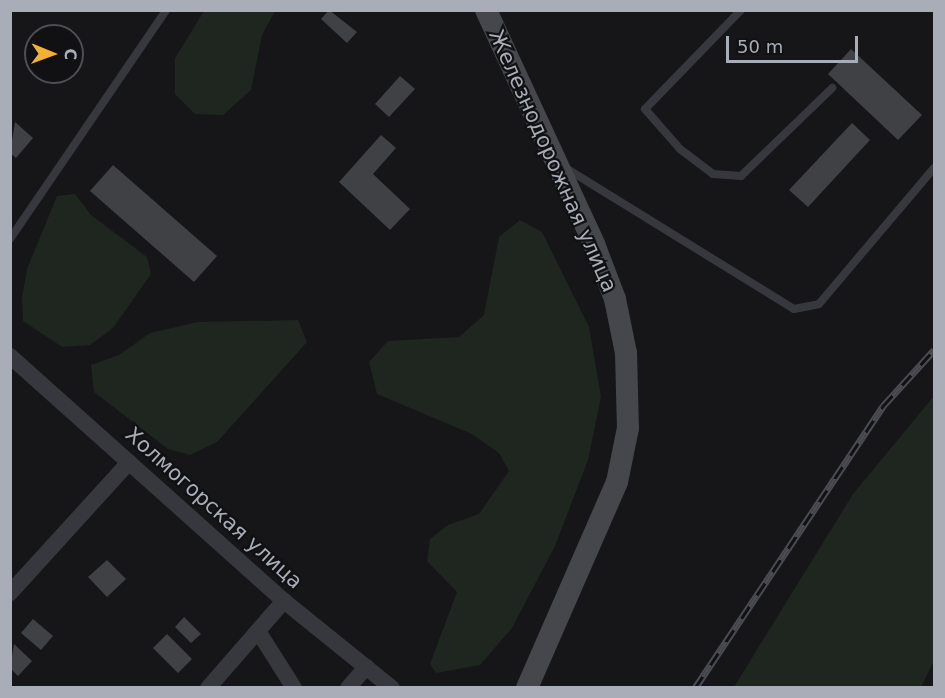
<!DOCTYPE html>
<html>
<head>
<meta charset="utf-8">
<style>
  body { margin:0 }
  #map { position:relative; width:945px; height:698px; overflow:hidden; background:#161618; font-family:"DejaVu Sans",sans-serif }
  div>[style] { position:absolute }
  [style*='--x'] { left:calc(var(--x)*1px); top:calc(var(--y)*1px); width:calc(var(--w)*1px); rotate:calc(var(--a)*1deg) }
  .green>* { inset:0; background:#1e261f }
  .building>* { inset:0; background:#404145 }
  .lane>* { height:8px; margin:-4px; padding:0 4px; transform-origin:4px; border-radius:4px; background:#37383d }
  .street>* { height:16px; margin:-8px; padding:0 8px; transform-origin:8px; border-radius:8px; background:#37383d }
  .secondary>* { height:22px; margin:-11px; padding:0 11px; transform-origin:11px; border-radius:11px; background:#45474d }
  .rail>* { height:7px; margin-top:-3.5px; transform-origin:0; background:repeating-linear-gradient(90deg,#111113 0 14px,#4a4c52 0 28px); box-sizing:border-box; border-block:2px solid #4a4c52 }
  span { translate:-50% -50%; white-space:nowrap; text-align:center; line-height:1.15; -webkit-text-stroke:4.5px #111113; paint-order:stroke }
  .street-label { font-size:21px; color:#a8adb8 }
  .frame { position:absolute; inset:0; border:12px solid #a8adb8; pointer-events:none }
  .north { position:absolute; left:24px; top:24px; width:60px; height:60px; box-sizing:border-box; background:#111113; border:2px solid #4d4f55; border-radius:50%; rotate:91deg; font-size:16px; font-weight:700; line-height:24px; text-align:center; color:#a8adb8 }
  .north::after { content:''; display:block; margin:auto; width:21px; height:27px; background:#f2b134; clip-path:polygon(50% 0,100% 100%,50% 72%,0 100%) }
  .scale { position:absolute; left:726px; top:36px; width:132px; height:27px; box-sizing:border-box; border:3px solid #a8adb8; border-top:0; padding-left:8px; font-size:18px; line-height:21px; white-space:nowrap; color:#a8adb8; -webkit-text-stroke:4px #111113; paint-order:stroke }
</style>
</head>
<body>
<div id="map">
  <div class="green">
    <i style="clip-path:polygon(204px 11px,275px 11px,262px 35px,251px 90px,223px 115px,195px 114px,175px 94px,175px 58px)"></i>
    <i style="clip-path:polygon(75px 194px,91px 215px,147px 257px,151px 274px,113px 328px,90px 345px,62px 347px,23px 321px,22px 298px,27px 269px,57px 196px)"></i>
    <i style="clip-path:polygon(520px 220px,542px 232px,589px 327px,601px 397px,588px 460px,555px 546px,512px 628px,480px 665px,436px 673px,430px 664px,457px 592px,427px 561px,430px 539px,448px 525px,479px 514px,509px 471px,499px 453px,472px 434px,377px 394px,369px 362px,388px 341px,459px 337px,484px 315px,499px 237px)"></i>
    <i style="clip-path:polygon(298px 320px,307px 342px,217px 442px,190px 455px,168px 449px,94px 392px,91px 365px,119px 355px,150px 333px,198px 322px)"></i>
    <i style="clip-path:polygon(934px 396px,934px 661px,921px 687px,734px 687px,853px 494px)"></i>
  </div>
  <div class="building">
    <i style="clip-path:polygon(329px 10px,357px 32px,347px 43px,321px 19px)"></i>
    <i style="clip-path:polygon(851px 49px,922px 115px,898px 140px,828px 74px)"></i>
    <i style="clip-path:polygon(400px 76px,415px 89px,389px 117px,375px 104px)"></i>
    <i style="clip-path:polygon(15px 122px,33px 138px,16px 158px,10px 153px)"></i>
    <i style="clip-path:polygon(852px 123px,870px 140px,808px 207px,789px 190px)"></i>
    <i style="clip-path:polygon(381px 135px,396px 148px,373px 174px,410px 209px,390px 230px,339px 182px)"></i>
    <i style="clip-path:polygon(113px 165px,217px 256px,194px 282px,90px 191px)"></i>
    <i style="clip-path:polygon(107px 560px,126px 579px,107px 597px,88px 577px)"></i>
    <i style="clip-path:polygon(184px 617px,201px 634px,191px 643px,175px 627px)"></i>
    <i style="clip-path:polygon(33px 619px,53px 636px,41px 650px,21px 633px)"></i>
    <i style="clip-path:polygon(167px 634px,192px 659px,178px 673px,153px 648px)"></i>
    <i style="clip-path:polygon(14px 644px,32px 661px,18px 676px,10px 668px)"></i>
  </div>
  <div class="lane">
    <i style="--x:741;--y:10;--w:138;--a:134.1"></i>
    <i style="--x:645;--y:109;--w:53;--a:48.8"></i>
    <i style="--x:680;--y:149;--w:41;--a:37.1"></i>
    <i style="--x:713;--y:174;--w:28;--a:4"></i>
    <i style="--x:741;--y:176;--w:127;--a:-44"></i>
    <i style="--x:564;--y:167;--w:270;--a:31.7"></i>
    <i style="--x:794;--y:309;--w:25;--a:-11"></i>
    <i style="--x:819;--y:304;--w:178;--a:-49.8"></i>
    <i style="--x:10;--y:239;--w:277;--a:-55.7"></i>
  </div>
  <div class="street">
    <i style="--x:10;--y:356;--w:368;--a:41.8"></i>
    <i style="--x:284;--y:601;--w:139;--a:38.9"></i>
    <i style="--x:10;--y:593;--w:177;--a:-47.7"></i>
    <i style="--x:258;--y:631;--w:67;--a:57.7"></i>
    <i style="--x:208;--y:688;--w:116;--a:-48.9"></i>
    <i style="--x:348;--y:688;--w:28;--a:-49"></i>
  </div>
  <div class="secondary">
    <i style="--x:486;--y:10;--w:258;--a:65.2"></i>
    <i style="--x:594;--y:244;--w:59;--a:69.1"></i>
    <i style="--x:615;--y:299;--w:55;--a:78.5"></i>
    <i style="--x:626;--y:353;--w:75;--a:88.5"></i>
    <i style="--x:628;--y:428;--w:55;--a:101.5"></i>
    <i style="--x:617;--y:482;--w:225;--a:113.6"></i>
  </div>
  <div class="rail">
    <i style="--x:695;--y:688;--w:339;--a:-56.3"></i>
    <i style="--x:883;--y:406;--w:76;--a:-47.7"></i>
  </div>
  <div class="street-label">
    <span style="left:553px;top:161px;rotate:66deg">Железнодорожная улица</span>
    <span style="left:214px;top:508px;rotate:42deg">Холмогорская улица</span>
  </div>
  <div class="frame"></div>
  <div class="north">С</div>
  <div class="scale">50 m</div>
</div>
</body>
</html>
